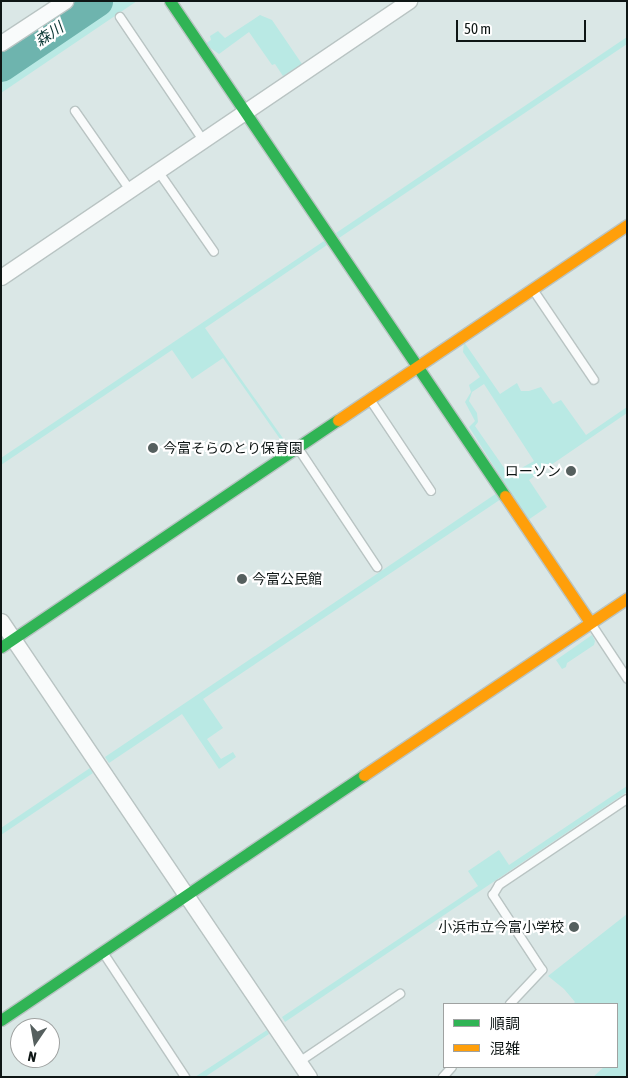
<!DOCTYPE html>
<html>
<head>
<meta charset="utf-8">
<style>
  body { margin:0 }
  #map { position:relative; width:628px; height:1078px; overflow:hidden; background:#dae7e6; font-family:"Asap Condensed","Noto Sans JP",sans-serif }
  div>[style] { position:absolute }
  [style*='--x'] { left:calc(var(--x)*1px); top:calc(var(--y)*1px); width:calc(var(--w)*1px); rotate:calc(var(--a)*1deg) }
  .green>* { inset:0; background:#b9e9e4 }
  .river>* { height:31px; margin:-15.5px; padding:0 15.5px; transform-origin:15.5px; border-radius:15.5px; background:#6eb4ae }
  .roads { filter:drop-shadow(1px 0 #b9c4c3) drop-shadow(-1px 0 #b9c4c3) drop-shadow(0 1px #b9c4c3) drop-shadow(0 -1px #b9c4c3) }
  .lane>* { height:8px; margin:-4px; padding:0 4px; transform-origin:4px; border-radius:4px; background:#f9fbfb }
  .street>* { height:15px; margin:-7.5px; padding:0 7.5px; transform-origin:7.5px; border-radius:7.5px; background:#f9fbfb }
  .fast>* { height:11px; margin:-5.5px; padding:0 5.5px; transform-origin:5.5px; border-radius:5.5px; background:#30b455 }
  .slow>* { height:11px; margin:-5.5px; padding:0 5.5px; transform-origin:5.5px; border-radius:5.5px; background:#ff9f0a }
  .dots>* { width:14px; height:14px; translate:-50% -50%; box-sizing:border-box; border:2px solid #fff; border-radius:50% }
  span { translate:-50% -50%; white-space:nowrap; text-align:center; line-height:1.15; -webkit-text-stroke:4.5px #fff; paint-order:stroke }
  .poi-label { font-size:14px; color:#0e1615 }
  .left { translate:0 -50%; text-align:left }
  .right { translate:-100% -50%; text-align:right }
  .water-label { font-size:15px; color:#0a3734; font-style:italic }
  .frame { position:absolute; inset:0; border:2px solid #0e1615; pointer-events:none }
  .legend { position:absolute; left:443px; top:1003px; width:175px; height:65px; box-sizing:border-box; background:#fff; border:1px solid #9fa2a1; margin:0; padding:6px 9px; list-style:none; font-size:15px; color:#0e1615 }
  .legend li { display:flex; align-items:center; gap:10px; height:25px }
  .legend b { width:25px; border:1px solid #9fa2a1 }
  .north { position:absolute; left:10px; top:1018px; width:50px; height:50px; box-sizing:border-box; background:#fff; border:1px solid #9fa2a1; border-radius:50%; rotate:192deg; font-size:14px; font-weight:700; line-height:20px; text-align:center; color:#0e1615 }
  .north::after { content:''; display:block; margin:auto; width:18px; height:22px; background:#555f5e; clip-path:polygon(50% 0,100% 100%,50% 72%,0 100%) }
  .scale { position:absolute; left:456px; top:20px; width:130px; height:22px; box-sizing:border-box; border:2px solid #0e1615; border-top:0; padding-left:6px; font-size:15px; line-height:18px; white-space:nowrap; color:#0e1615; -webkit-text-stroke:4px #fff; paint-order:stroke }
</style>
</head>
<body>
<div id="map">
  <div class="green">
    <i style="clip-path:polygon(76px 1px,88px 1px,1px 58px,1px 52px)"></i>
    <i style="clip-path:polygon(113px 1px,137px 1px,1px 93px,1px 75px)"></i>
    <i style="clip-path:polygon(260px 15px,272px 20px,302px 64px,283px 76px,275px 64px,272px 65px,249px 32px,219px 54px,205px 44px,211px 40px,210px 36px,218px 31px,225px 38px)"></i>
    <i style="clip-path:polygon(627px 37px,627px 44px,339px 238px,336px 233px)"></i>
    <i style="clip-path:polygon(324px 241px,327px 245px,205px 328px,287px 444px,285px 446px,223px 358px,192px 379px,172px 350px,1px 465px,1px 458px)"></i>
    <i style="clip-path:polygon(evenodd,464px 342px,500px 394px,517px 383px,521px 391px,529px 391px,541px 387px,553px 404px,561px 400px,586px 435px,627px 407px,627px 413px,529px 480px,547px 507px,528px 520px,469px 427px,475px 421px,465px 402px,471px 392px,469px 385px,480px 377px,463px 352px,464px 342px,484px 384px,534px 461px,509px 475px,475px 426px,478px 422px,477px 413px,469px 401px,472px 392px,484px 384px)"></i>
    <i style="clip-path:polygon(497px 493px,501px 499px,203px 699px,223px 728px,207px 739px,221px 759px,233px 752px,236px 757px,219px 769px,182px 714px,109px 763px,105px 757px)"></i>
    <i style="clip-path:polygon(592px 635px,595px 641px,594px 645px,567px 663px,566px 667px,562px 669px,556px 660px)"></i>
    <i style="clip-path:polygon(90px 768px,93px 773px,1px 835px,1px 828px)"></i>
    <i style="clip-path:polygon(627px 786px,627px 792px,285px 1022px,282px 1017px,478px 886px,468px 871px,499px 850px,509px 865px)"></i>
    <i style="clip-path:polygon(627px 914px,627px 1077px,593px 1077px,604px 1067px,617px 1067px,617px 1004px,573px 1004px,575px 1002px,564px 989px,548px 976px)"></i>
    <i style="clip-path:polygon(267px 1030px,269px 1034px,205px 1077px,195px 1077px)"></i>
  </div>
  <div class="river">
    <i style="--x:1;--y:66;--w:116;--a:-34.1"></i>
  </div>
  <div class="roads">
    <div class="lane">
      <i style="--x:120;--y:17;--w:148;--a:56"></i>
      <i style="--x:75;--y:111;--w:96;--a:55.2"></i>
      <i style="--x:158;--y:171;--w:98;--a:55.3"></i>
      <i style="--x:534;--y:291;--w:107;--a:56"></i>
      <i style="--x:371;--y:401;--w:108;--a:56.3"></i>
      <i style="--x:298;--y:448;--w:143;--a:56.4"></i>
      <i style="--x:592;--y:625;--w:64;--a:56.6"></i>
      <i style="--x:104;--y:954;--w:147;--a:56.6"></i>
      <i style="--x:510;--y:1004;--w:47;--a:-46.7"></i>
      <i style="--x:542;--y:970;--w:90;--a:-123.2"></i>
      <i style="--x:493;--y:895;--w:12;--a:-59"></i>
      <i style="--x:499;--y:885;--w:154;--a:-33.9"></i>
      <i style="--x:299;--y:1062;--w:122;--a:-34"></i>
      <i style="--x:443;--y:1077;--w:13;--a:-48"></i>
    </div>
    <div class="street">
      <i style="--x:1;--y:43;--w:77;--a:-33.3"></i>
      <i style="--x:1;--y:277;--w:493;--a:-34.1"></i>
      <i style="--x:1;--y:621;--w:550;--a:55.96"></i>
    </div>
    <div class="fast">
      <i style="--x:170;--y:1;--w:598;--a:55.91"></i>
      <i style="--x:1;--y:647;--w:406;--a:-34"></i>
      <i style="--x:1;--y:1020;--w:438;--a:-34"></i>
    </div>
    <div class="slow">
      <i style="--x:338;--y:420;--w:349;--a:-34"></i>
      <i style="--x:505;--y:496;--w:152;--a:56"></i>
      <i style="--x:364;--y:775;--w:317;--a:-33.9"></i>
    </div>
  </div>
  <div class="dots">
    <i style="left:153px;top:448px;background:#555f5e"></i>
    <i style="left:571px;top:471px;background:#555f5e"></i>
    <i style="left:242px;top:579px;background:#555f5e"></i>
    <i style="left:574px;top:927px;background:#555f5e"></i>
  </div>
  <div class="poi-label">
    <span class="left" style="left:163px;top:448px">今富そらのとり保育園</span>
    <span class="right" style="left:561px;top:471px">ローソン</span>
    <span class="left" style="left:252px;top:579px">今富公民館</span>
    <span class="right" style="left:564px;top:927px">小浜市立今富小学校</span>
  </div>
  <div class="water-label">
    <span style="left:49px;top:34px;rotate:-34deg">森川</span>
  </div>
  <div class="frame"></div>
  <ul class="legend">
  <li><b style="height:6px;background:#30b455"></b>順調</li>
  <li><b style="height:6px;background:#ff9f0a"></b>混雑</li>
  </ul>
  <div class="north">N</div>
  <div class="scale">50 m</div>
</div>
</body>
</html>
